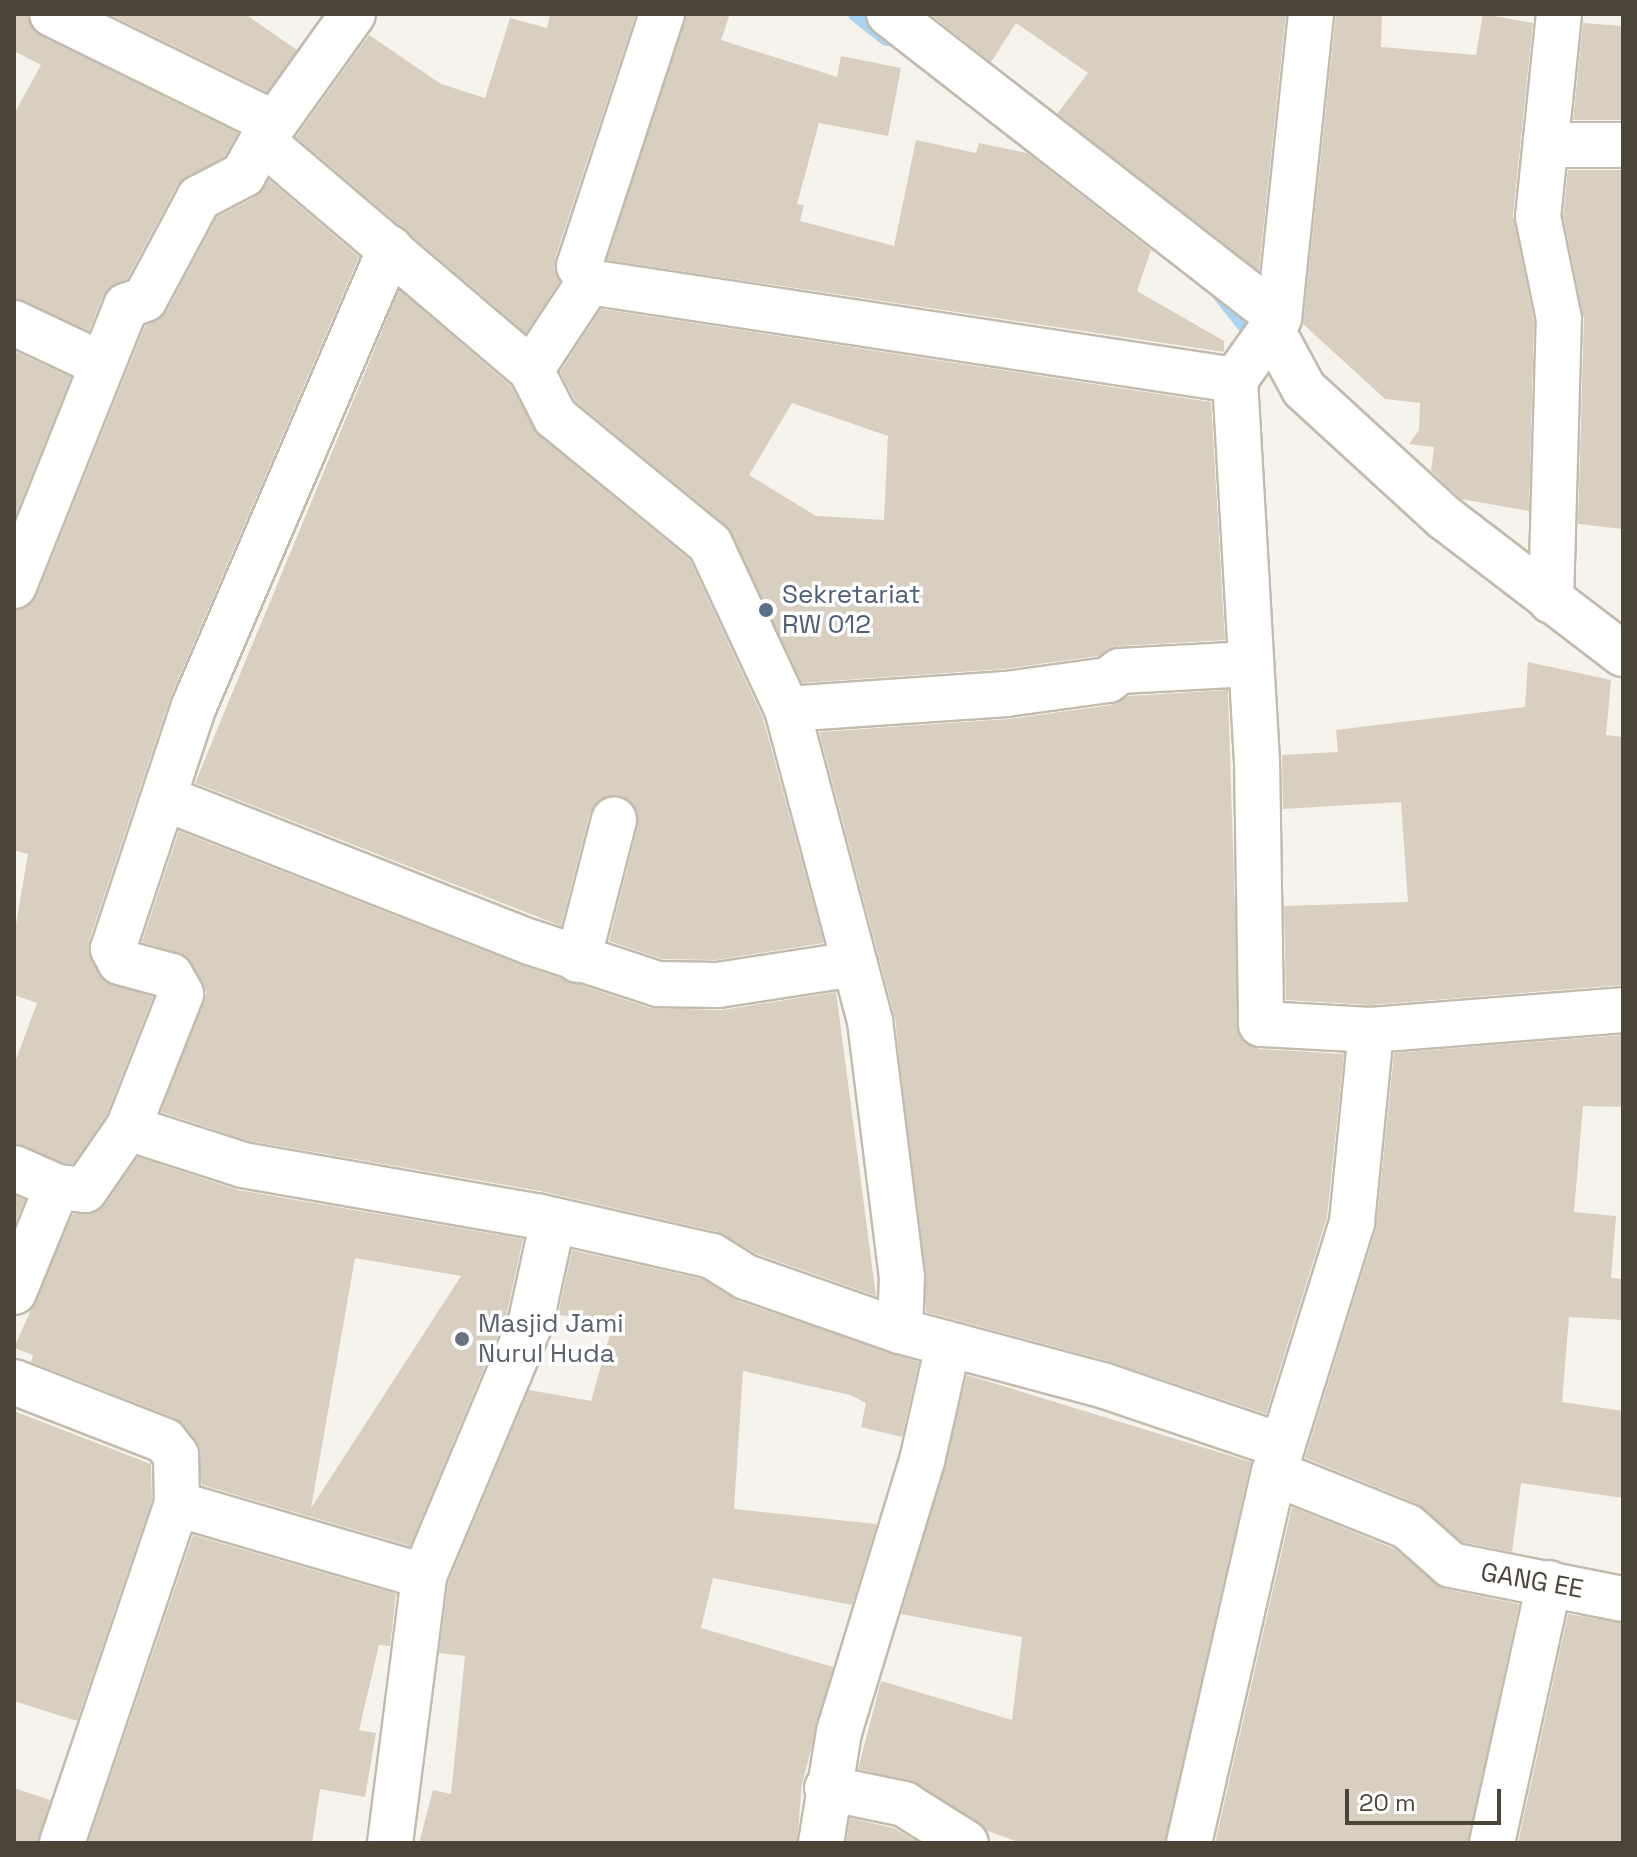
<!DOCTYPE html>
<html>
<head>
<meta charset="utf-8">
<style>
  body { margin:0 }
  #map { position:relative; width:1637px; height:1857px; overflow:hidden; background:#f6f3ec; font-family:"Space Grotesk",sans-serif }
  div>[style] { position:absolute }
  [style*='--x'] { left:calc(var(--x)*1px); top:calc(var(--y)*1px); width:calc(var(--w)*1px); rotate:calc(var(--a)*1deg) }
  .stream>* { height:16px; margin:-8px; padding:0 8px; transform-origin:8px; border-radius:8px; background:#a9d4f2 }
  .building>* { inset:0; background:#d8cfc1 }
  .roads { filter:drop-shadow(2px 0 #c2bbae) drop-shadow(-2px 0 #c2bbae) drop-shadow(0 2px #c2bbae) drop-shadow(0 -2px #c2bbae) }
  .street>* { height:44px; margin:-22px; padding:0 22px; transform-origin:22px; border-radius:22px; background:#fff }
  .dots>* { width:22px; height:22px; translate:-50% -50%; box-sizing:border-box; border:4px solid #fff; border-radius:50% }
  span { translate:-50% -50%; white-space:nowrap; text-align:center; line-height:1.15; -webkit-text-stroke:7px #fff; paint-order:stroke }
  .service-label { font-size:26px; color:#4e5e75 }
  .left { translate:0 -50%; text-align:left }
  .worship-label { font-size:26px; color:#5b616d }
  .street-label { font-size:26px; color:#4b4439 }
  .frame { position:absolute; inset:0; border:16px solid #4b4439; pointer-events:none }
  .scale { position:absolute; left:1345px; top:1789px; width:156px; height:36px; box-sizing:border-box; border:4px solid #4b4439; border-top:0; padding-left:10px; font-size:24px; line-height:28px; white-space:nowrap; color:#4b4439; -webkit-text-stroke:6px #fff; paint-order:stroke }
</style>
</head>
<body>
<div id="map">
  <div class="stream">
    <i style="--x:856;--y:14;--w:39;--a:38"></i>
    <i style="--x:1221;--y:295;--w:61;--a:51.6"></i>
  </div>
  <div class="building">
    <i style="clip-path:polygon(14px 14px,27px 14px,41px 36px,238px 133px,225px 156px,177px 186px,127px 279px,103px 296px,89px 331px,14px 298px,14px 114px,41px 65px,14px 51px)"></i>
    <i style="clip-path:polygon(109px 14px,245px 14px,297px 50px,267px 92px)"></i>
    <i style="clip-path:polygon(550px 14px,636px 14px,555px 258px,559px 282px,526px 333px,296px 137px,369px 35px,441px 84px,485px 98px,510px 18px,547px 28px)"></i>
    <i style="clip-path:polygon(686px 14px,730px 14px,721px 40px,837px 77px,841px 56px,901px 68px,888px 136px,819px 123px,797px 204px,804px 205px,800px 221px,894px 246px,916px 140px,976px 153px,979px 143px,1027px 153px,1151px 250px,1137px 291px,1224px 341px,1224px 352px,607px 260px)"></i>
    <i style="clip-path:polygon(930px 14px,1286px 14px,1259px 271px,1057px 114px,1088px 73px,1016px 23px,991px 62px)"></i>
    <i style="clip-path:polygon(1336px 14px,1382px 14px,1381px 47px,1476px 55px,1483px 14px,1533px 23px,1513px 215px,1534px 321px,1529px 511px,1461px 499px,1431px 471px,1434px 447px,1409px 444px,1419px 430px,1420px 403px,1385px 399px,1303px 324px)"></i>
    <i style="clip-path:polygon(1583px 23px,1623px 26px,1623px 120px,1573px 120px)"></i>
    <i style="clip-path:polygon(1568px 170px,1623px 170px,1623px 529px,1578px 524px,1584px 319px,1563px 216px)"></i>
    <i style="clip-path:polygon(269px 180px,359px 257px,171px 696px,89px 941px,104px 981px,153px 997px,106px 1116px,73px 1164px,64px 1163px,14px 1143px,14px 1065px,37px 1003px,14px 995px,14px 936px,28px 854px,14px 850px,14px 610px,37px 595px,145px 326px,167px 311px,217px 217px,255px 197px)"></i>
    <i style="clip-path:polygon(399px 290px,511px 386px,539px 436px,690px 560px,763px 718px,824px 943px,716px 960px,662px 959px,609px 941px,638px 825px,638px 813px,621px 796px,607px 796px,590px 813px,561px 926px,195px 783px)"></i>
    <i style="clip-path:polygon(evenodd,601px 309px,1211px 402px,1225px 640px,1119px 646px,1098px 656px,1003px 669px,802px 683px,726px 525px,575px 401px,560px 372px,601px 309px,792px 403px,888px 436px,884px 520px,816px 516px,749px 475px,792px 403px)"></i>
    <i style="clip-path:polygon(14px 351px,71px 377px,14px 519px)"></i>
    <i style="clip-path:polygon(1528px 662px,1611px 680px,1606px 735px,1623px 737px,1623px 985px,1371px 1005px,1286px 1000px,1284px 906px,1408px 902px,1401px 802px,1283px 809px,1282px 755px,1338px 752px,1336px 730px,1525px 707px)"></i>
    <i style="clip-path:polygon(1228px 690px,1239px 1036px,1260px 1049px,1344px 1054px,1327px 1217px,1266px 1414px,1108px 1361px,926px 1312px,895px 1018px,819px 732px,1008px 719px,1111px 705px,1129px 696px)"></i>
    <i style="clip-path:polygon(179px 831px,521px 965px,650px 1008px,722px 1010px,836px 992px,876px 1296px,757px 1254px,718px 1232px,540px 1191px,249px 1141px,161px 1112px,206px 993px,187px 957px,142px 942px)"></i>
    <i style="clip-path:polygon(1623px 1035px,1623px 1107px,1583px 1106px,1574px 1212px,1616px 1216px,1611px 1278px,1623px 1279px,1623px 1320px,1569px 1317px,1562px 1402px,1623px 1411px,1623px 1498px,1521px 1483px,1512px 1552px,1462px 1542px,1418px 1504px,1305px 1458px,1376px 1229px,1394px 1053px)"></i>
    <i style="clip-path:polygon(evenodd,138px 1157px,238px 1190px,523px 1239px,507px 1313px,410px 1546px,202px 1485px,196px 1440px,175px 1418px,31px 1362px,33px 1355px,14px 1348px,73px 1214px,105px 1205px,138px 1157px,355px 1258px,461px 1276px,311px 1508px,355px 1258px)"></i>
    <i style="clip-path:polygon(14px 1195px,25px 1200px,14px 1226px)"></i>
    <i style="clip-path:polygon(572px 1250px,702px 1279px,738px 1301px,919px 1362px,902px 1437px,861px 1427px,866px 1403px,850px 1395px,743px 1371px,734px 1509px,877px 1524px,852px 1605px,713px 1578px,701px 1628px,833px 1667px,802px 1784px,797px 1843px,419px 1843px,433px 1790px,451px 1794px,465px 1656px,439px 1653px,448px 1583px,529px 1390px,591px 1401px,614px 1320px,558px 1315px)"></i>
    <i style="clip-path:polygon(967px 1375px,1251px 1462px,1165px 1843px,1021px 1843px,988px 1831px,917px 1783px,858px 1769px,881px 1681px,1012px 1720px,1022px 1637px,901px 1614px)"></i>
    <i style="clip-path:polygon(14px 1411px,151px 1464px,152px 1500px,77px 1721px,14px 1701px)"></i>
    <i style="clip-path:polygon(1292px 1507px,1395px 1549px,1445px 1589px,1519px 1604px,1468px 1843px,1215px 1843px)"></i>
    <i style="clip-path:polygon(193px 1535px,396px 1594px,390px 1646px,379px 1645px,359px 1730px,376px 1733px,365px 1797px,320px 1789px,312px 1843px,88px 1843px)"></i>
    <i style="clip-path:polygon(1568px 1614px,1623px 1623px,1623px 1843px,1518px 1843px)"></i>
    <i style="clip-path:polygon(14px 1788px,50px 1800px,38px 1843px,14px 1843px)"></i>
    <i style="clip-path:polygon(850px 1818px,894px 1828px,919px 1843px,846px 1843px)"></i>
  </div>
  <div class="roads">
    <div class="street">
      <i style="--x:52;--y:14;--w:247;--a:26.2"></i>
      <i style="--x:662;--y:14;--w:265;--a:108.2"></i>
      <i style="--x:579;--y:266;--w:19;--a:58"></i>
      <i style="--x:589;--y:282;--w:653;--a:8.63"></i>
      <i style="--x:889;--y:14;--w:494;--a:37.9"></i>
      <i style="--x:1311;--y:14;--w:306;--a:96"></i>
      <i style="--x:1279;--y:318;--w:76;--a:125.4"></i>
      <i style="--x:1235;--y:380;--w:381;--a:86.7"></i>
      <i style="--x:1257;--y:760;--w:264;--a:89.1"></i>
      <i style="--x:1261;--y:1024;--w:110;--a:3.1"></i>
      <i style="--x:262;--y:141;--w:156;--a:-54.4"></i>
      <i style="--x:1546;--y:145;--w:77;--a:0"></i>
      <i style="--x:14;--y:323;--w:96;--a:25.2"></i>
      <i style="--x:1271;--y:328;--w:69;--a:61.6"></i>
      <i style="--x:1304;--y:389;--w:191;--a:42.5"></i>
      <i style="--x:1445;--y:518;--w:224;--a:37.4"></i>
      <i style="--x:531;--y:370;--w:105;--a:-56.6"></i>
      <i style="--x:14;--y:586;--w:302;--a:-68.2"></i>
      <i style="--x:126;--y:306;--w:20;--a:-20"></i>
      <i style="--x:145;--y:299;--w:115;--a:-61.9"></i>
      <i style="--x:199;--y:198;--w:50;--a:-27.6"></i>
      <i style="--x:243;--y:175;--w:39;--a:-61"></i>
      <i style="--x:262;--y:141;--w:353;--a:40.4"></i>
      <i style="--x:531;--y:370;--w:53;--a:62.9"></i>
      <i style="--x:555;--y:417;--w:200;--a:39.3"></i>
      <i style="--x:710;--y:544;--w:182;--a:65"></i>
      <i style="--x:787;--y:709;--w:323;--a:75.1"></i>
      <i style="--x:870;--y:1021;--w:258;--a:82.9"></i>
      <i style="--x:902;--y:1277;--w:54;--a:92.1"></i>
      <i style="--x:1551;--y:601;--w:282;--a:-88.4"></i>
      <i style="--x:1559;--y:319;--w:104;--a:-101.6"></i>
      <i style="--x:1538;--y:217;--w:204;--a:-84.1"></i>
      <i style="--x:787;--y:709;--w:220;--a:-3.9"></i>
      <i style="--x:1006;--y:694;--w:103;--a:-7.8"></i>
      <i style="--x:1108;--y:680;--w:15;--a:-37"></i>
      <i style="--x:1120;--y:671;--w:130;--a:-3.1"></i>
      <i style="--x:164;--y:798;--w:393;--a:21.5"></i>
      <i style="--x:530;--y:942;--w:135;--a:18.2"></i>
      <i style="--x:658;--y:984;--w:60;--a:1"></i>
      <i style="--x:718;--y:985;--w:138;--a:-8.8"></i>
      <i style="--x:578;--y:960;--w:145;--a:-75.6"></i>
      <i style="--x:128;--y:1128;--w:121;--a:17.8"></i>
      <i style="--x:243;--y:1165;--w:297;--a:9.9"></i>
      <i style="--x:536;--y:1216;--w:180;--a:12.8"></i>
      <i style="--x:712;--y:1256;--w:40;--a:32"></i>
      <i style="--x:746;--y:1277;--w:163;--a:19.3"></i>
      <i style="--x:900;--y:1331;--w:209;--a:15"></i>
      <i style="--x:1102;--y:1385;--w:190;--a:18.7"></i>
      <i style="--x:14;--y:1168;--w:47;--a:23.8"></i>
      <i style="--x:14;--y:1292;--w:113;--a:-67.7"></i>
      <i style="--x:57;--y:1187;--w:28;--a:6"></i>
      <i style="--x:85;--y:1190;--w:75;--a:-55.3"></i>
      <i style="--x:128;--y:1128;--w:144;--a:-68.4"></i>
      <i style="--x:181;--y:994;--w:21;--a:-119"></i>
      <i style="--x:171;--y:976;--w:53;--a:-164.6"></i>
      <i style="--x:120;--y:962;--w:15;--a:-118"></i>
      <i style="--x:113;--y:949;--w:256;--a:-71.6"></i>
      <i style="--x:194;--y:706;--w:498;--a:-66.8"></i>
      <i style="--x:14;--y:1382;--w:162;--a:21.3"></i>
      <i style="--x:165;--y:1441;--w:18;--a:52"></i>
      <i style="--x:176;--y:1455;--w:49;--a:88.8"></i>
      <i style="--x:1274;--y:1473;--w:144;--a:21.9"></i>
      <i style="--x:1408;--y:1527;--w:57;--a:41.5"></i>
      <i style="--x:1451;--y:1565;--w:175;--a:11.2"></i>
      <i style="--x:827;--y:1788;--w:79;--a:11.7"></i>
      <i style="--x:904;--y:1804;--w:73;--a:32.2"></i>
      <i style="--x:62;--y:1843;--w:358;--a:-71.3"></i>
      <i style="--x:177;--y:1504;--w:257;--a:16.3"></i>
      <i style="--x:424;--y:1576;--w:277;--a:-67.2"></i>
      <i style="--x:531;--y:1321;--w:103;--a:-77.7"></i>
      <i style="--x:390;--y:1843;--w:269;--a:-82.7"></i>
      <i style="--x:821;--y:1843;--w:112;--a:-80.8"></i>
      <i style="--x:839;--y:1732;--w:283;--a:-73"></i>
      <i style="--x:922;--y:1461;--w:118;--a:-77.3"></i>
      <i style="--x:1189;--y:1843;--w:380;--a:-77.1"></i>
      <i style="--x:1274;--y:1473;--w:263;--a:-72.7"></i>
      <i style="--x:1352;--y:1222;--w:193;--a:-84.3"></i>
      <i style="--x:1371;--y:1030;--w:253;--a:-4.5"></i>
      <i style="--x:1492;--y:1843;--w:266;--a:-77.6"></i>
    </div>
  </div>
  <div class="dots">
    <i style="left:766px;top:610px;background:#5c6f8a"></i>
    <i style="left:462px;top:1339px;background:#6b7280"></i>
  </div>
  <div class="service-label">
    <span class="left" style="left:782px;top:610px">Sekretariat<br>RW 012</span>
  </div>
  <div class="worship-label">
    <span class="left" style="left:478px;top:1339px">Masjid Jami<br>Nurul Huda</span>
  </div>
  <div class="street-label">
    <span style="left:1532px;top:1581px;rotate:10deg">GANG EE</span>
  </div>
  <div class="frame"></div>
  <div class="scale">20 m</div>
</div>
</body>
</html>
